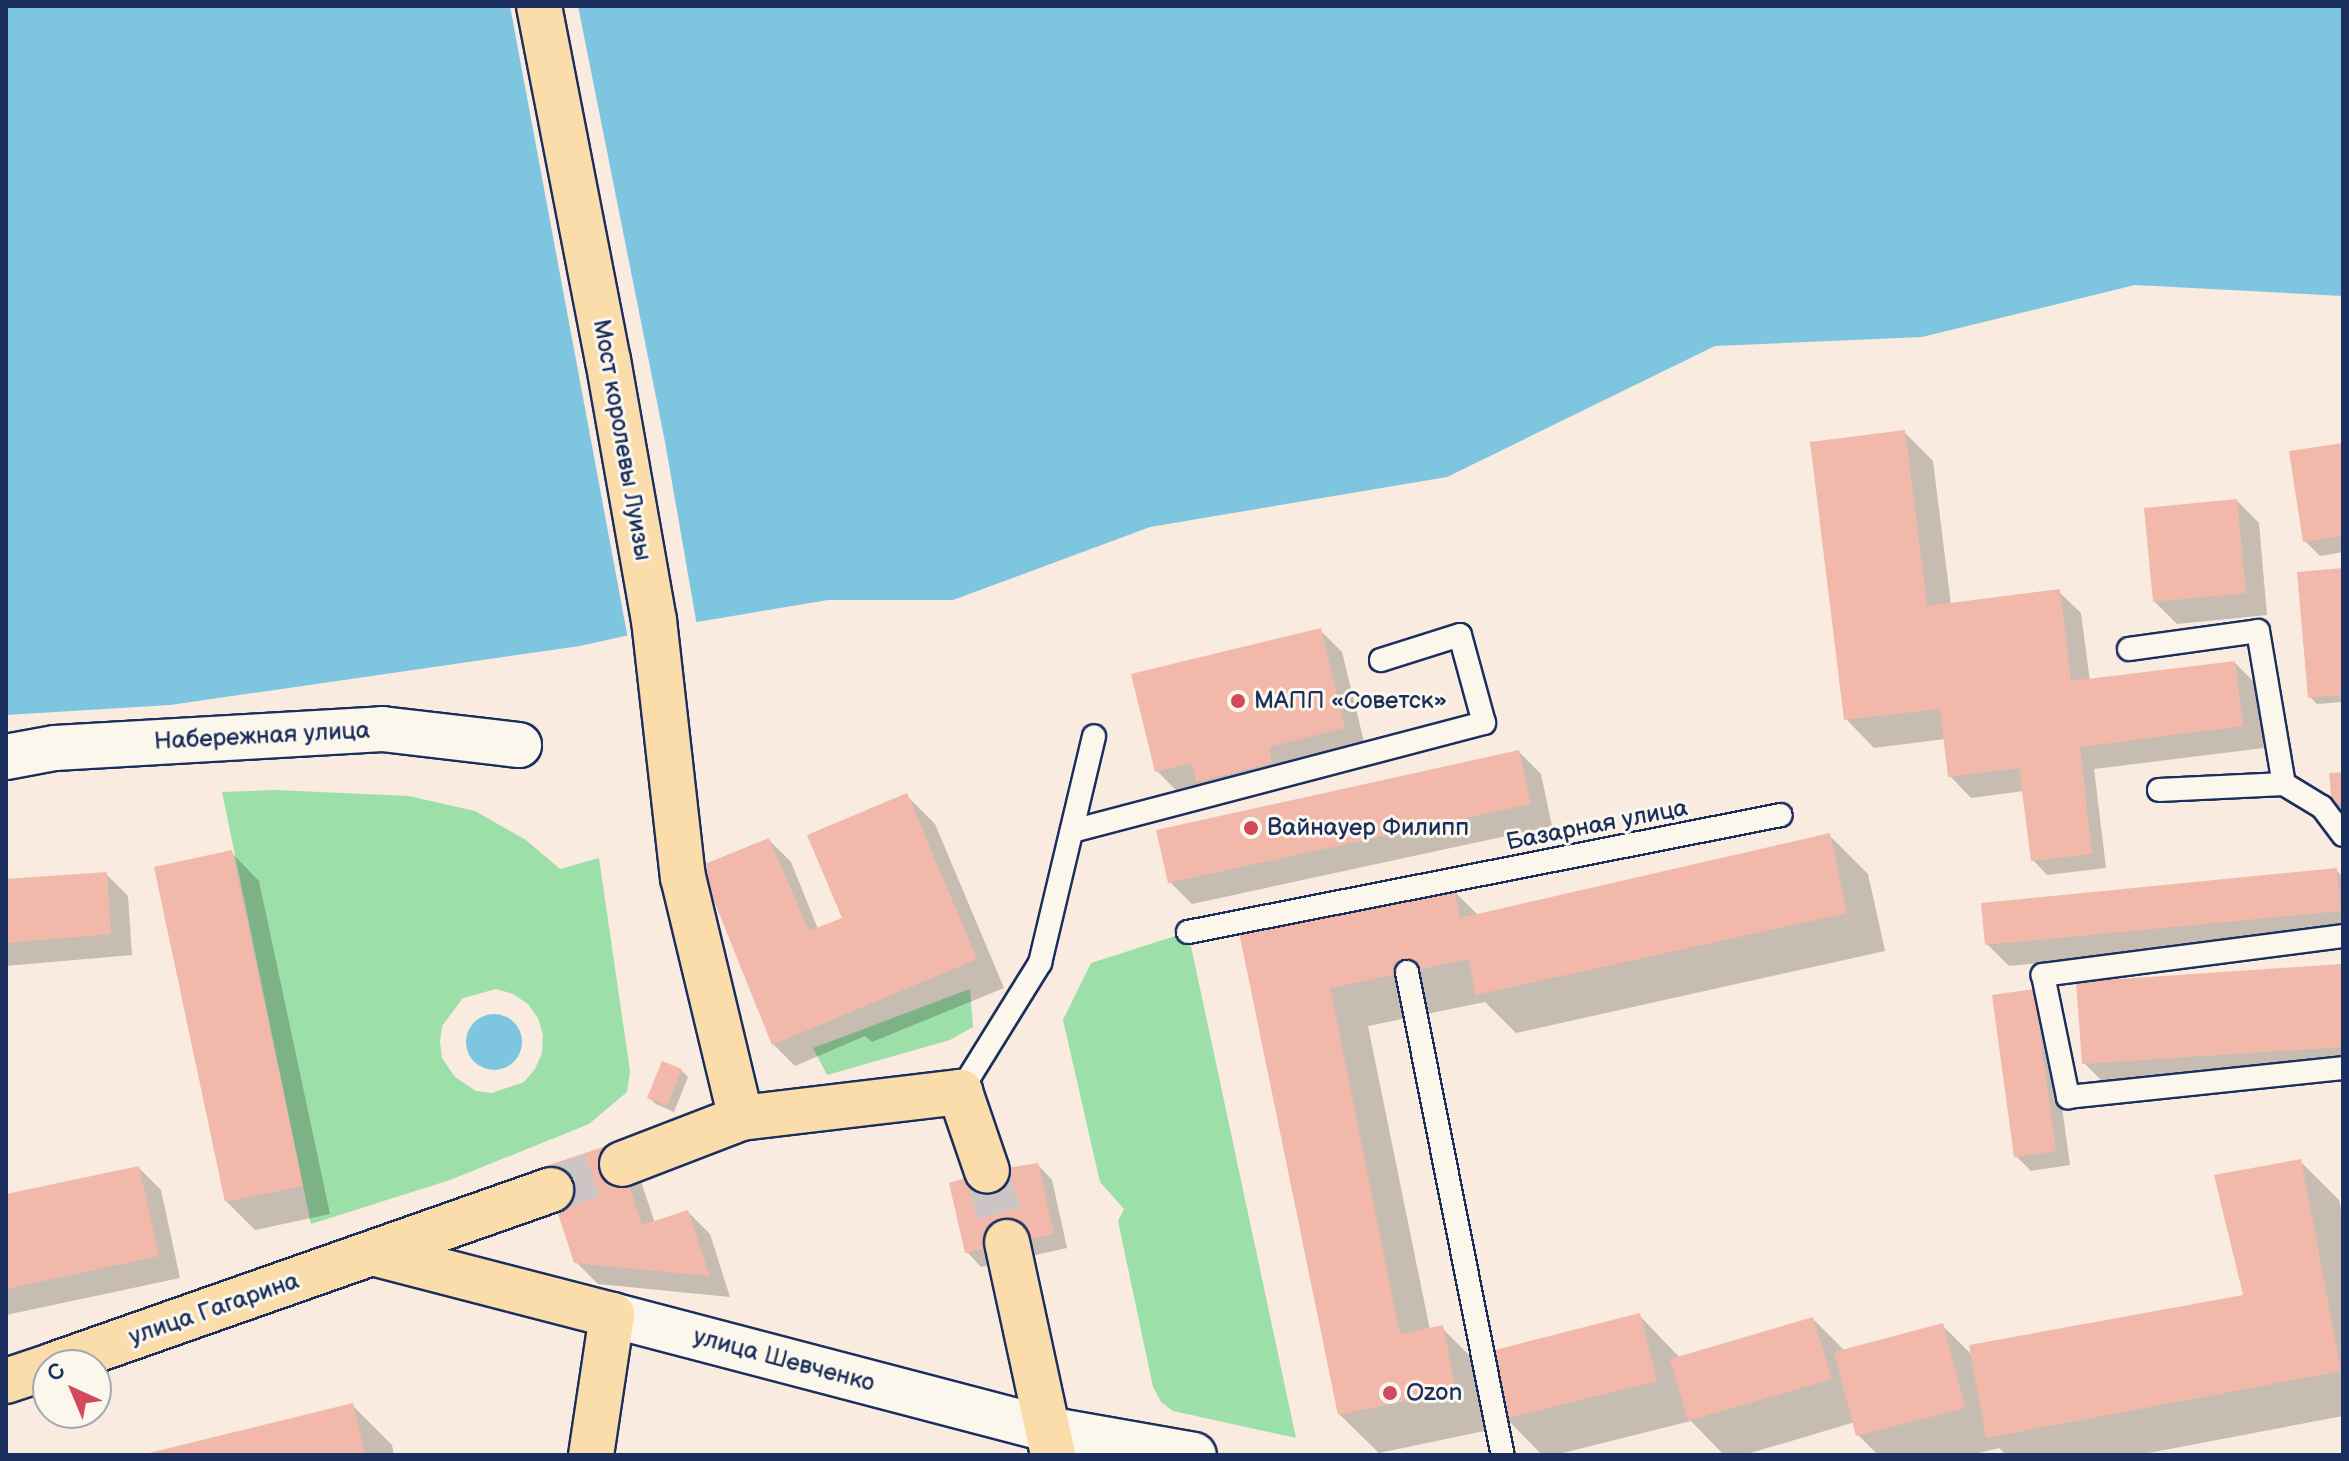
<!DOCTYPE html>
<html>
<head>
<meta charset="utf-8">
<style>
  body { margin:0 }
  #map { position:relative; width:2349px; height:1461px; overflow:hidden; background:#f9ebdf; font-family:"Balsamiq Sans",sans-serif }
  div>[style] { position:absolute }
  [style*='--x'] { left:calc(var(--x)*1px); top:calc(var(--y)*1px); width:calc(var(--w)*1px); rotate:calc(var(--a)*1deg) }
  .green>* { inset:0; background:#9ddfa9 }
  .water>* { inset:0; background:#7ec5df }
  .round { border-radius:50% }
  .pier>* { inset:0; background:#f9ebdf }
  .shadow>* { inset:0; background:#0003 }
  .building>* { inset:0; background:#f2b9aa }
  .primary-tunnel>* { height:44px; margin-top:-22px; transform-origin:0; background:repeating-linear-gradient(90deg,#cdc5c5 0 44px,transparent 0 66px) }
  .roads { filter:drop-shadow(2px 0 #1b2f5e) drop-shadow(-2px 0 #1b2f5e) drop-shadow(0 2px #1b2f5e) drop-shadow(0 -2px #1b2f5e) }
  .service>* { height:22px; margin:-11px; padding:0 11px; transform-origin:11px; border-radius:11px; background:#fbf7ec }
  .minor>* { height:44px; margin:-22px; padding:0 22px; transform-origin:22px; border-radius:22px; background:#fbf7ec }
  .secondary>* { height:44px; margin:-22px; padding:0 22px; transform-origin:22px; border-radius:22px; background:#fbf7ec }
  .primary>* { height:44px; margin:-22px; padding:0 22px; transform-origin:22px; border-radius:22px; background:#fbddab }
  .dots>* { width:22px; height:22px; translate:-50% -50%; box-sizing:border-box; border:4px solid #fbf7ec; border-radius:50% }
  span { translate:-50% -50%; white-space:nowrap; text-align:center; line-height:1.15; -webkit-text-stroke:6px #fbf7ec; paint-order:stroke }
  .street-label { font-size:24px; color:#1b2f5e }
  .poi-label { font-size:24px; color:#1b2f5e }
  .left { translate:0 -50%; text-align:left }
  .frame { position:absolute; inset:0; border:8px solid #1b2f5e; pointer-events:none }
  .north { position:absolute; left:32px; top:1349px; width:80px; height:80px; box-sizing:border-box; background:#fbf7ec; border:2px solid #a1a7b3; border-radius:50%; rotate:316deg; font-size:22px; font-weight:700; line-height:32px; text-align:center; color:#1b2f5e }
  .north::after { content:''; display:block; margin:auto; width:28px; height:36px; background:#d1495b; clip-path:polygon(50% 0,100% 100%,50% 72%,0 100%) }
</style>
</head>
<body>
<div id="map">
  <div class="green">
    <i style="clip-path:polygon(evenodd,275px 790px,409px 796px,475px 811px,526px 840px,560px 869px,599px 858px,630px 1071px,627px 1092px,589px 1124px,450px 1180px,311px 1224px,222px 792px,275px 790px,496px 989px,513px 994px,528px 1004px,538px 1018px,543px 1035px,542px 1053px,535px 1069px,524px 1082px,492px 1093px,476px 1091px,455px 1077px,442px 1058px,440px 1042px,442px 1026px,463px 998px,496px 989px)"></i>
    <i style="clip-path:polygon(1188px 932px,1296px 1438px,1173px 1411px,1161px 1402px,1153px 1387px,1118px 1221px,1124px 1209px,1100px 1182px,1063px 1020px,1091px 963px)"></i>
    <i style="clip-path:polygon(970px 989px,973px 1027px,950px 1040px,827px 1075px,813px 1048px)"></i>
  </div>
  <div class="water">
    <i style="clip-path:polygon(6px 6px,2343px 6px,2343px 296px,2135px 285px,1922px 337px,1715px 346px,1447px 477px,1150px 527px,953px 600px,828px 600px,661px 628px,580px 646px,170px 705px,6px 715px)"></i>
    <i class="round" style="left:466px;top:1014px;width:56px;height:56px"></i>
  </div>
  <div class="pier">
    <i style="clip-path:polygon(510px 6px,578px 6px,665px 442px,697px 626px,628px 639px)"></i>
  </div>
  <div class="shadow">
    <i style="clip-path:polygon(1905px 433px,1933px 461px,1951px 605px,2059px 592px,2081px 613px,2090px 681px,2235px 663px,2257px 685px,2264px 748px,2094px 769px,2106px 868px,2047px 875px,2033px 860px,2024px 791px,1971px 798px,1950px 776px,1945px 739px,1874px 748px,1846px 719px)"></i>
    <i style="clip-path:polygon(2343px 445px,2343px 552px,2320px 556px,2305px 541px)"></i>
    <i style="clip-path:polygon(2237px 501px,2259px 523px,2267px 615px,2177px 624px,2155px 602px)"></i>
    <i style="clip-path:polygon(2343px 570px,2343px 702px,2317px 704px,2310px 697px)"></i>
    <i style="clip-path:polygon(1320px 630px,1342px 652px,1366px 750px,1289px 768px,1293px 785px,1220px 803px,1179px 793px,1157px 771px)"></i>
    <i style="clip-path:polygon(1519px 752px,1541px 774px,1552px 826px,1192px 904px,1170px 882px)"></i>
    <i style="clip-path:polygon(2343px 774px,2343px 810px,2341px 811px,2334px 804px)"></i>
    <i style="clip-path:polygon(906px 795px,935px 824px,1004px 988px,872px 1042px,865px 1036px,795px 1066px,773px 1044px,769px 840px,791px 862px,818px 929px,844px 920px)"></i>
    <i style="clip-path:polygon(1829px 835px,1868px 874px,1885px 951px,1516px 1033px,1485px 1002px,1368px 1026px,1430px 1330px,1442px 1328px,1481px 1367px,1494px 1429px,1379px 1453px,1339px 1414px,1241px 934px,1453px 890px,1479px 916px)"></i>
    <i style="clip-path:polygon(231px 852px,259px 881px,330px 1214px,255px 1230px,226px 1201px)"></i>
    <i style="clip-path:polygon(2336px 870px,2343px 877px,2343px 934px,2009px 966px,1987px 944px)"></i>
    <i style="clip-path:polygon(106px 874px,128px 896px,132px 955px,6px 966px,6px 881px)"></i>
    <i style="clip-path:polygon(2341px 966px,2343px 1070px,2106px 1085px,2084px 1063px)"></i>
    <i style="clip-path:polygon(2033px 991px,2048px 1006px,2070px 1165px,2031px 1171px,2016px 1156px)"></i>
    <i style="clip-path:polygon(681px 1070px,688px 1077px,674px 1112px,656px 1104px,649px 1098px)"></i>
    <i style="clip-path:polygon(2300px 1161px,2339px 1200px,2343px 1219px,2343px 1416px,2138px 1455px,2006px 1455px,1999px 1448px,1971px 1455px,1878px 1455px,1858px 1435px,1855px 1422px,1744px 1455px,1724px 1455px,1691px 1421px,1555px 1455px,1542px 1455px,1506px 1418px,1640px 1316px,1680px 1358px,1813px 1319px,1845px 1351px,1943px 1326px,1973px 1356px,2245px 1296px)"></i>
    <i style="clip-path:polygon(1038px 1165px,1052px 1180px,1067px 1248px,981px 1267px,967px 1252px)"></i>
    <i style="clip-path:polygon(636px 1167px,655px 1223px,688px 1212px,710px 1234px,730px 1297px,598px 1284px,576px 1262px)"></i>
    <i style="clip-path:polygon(139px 1168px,161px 1190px,180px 1278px,6px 1315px,6px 1196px)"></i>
    <i style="clip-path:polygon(353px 1406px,392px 1445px,394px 1455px,153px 1455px)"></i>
  </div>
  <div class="building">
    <i style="clip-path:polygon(1905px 430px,1927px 606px,2060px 589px,2071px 681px,2235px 661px,2243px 726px,2080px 747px,2092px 854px,2031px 861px,2019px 768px,1948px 777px,1940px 709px,1844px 720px,1810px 442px)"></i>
    <i style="clip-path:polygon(2343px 443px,2343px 536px,2303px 542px,2289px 451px)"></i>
    <i style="clip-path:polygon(2237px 499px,2246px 593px,2153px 602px,2144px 508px)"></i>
    <i style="clip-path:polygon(2343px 568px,2343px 695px,2308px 698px,2297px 572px)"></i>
    <i style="clip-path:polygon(1321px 628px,1345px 728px,1269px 747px,1272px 763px,1196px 782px,1192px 763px,1155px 772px,1131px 674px)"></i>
    <i style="clip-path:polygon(1519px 750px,1531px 804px,1168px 883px,1156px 830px)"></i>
    <i style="clip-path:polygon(2343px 772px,2343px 803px,2332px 805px,2329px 773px)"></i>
    <i style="clip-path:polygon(907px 793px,977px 959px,772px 1045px,700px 866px,769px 838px,809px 931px,842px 918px,807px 835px)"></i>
    <i style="clip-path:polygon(1830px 833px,1847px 913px,1475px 995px,1469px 959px,1330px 988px,1400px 1334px,1443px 1325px,1456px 1390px,1338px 1415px,1239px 932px,1454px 888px,1460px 918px)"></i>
    <i style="clip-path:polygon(232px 850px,303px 1186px,225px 1202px,154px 867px)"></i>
    <i style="clip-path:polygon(2337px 868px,2341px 911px,1985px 945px,1981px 903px)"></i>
    <i style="clip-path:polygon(107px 872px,111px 934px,6px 943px,6px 879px)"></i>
    <i style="clip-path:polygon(2341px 964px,2343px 1047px,2082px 1064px,2076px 982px)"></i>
    <i style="clip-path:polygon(2034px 989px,2056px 1151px,2014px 1157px,1992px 995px)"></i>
    <i style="clip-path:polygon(662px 1061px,682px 1069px,667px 1106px,647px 1098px)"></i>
    <i style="clip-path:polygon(615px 1143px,642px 1225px,688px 1210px,710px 1276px,574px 1263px,543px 1167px)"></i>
    <i style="clip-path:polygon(2301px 1159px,2341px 1371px,1986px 1438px,1969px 1345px,2243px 1295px,2214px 1175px)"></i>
    <i style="clip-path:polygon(1038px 1163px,1054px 1234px,965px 1253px,949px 1183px,987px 1171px)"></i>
    <i style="clip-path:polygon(139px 1166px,159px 1256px,6px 1289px,6px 1194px)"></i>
    <i style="clip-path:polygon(1640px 1313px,1657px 1381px,1504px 1419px,1487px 1352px)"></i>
    <i style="clip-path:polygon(1813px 1317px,1832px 1379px,1688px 1421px,1670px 1359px)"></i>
    <i style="clip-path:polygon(1943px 1323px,1965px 1408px,1856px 1436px,1834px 1352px)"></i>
    <i style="clip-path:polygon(353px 1403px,365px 1455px,145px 1455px,145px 1454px)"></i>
  </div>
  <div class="primary-tunnel">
    <i style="--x:987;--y:1171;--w:74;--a:74.3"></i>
    <i style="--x:551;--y:1190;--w:76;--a:-20.1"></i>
  </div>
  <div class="roads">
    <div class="service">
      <i style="--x:2129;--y:649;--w:130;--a:-7.9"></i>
      <i style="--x:2258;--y:631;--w:155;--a:80.4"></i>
      <i style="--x:2159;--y:790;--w:125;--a:-2.7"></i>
      <i style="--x:2284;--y:784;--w:44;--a:31.2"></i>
      <i style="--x:2322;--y:807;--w:35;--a:53"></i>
      <i style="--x:1072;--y:831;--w:426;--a:-14.7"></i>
      <i style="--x:1484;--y:723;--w:91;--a:-105.3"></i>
      <i style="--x:1460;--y:635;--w:83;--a:162.4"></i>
      <i style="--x:1188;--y:932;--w:604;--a:-11.16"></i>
      <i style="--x:2343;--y:936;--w:303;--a:172.6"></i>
      <i style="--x:2043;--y:975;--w:125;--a:78.4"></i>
      <i style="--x:2068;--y:1097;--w:277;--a:-6"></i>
      <i style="--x:1407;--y:972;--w:492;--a:78.8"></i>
      <i style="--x:960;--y:1092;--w:152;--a:-58.2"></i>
      <i style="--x:1040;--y:963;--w:233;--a:-76.6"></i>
    </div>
    <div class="minor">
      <i style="--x:6;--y:757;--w:50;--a:-10.4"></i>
      <i style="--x:55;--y:748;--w:328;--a:-3.3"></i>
      <i style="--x:382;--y:729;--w:138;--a:6.7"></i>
    </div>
    <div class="secondary">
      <i style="--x:612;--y:1315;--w:450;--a:14.7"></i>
      <i style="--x:1047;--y:1429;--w:149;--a:10"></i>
    </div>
    <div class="primary">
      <i style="--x:539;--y:6;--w:361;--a:79"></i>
      <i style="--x:608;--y:360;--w:264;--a:80"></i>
      <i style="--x:654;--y:620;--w:259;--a:83.6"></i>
      <i style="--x:683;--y:877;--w:248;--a:76.5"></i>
      <i style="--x:622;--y:1164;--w:128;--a:-21.1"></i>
      <i style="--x:741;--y:1118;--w:221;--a:-6.8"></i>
      <i style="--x:960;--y:1092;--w:83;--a:71.1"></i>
      <i style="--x:1007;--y:1242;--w:218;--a:77.8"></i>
      <i style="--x:376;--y:1254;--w:244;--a:14.5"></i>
      <i style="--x:612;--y:1315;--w:142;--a:98.5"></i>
      <i style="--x:53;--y:1365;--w:528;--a:-19.36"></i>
      <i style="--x:6;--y:1381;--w:44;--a:-18.4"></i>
    </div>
  </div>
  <div class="dots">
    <i style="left:1238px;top:701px;background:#d1495b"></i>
    <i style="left:1251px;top:828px;background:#d1495b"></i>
    <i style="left:1390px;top:1393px;background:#d1495b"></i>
  </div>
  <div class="street-label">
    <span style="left:622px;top:440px;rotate:80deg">Мост королевы Луизы</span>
    <span style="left:262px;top:736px;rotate:-3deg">Набережная улица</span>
    <span style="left:1597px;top:825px;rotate:-11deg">Базарная улица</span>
    <span style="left:214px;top:1309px;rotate:-19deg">улица Гагарина</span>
    <span style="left:784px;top:1360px;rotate:15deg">улица Шевченко</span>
  </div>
  <div class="poi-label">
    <span class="left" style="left:1254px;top:701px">МАПП «Советск»</span>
    <span class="left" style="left:1267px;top:828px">Вайнауер Филипп</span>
    <span class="left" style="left:1406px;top:1393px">Ozon</span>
  </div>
  <div class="frame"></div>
  <div class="north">С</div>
</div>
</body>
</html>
